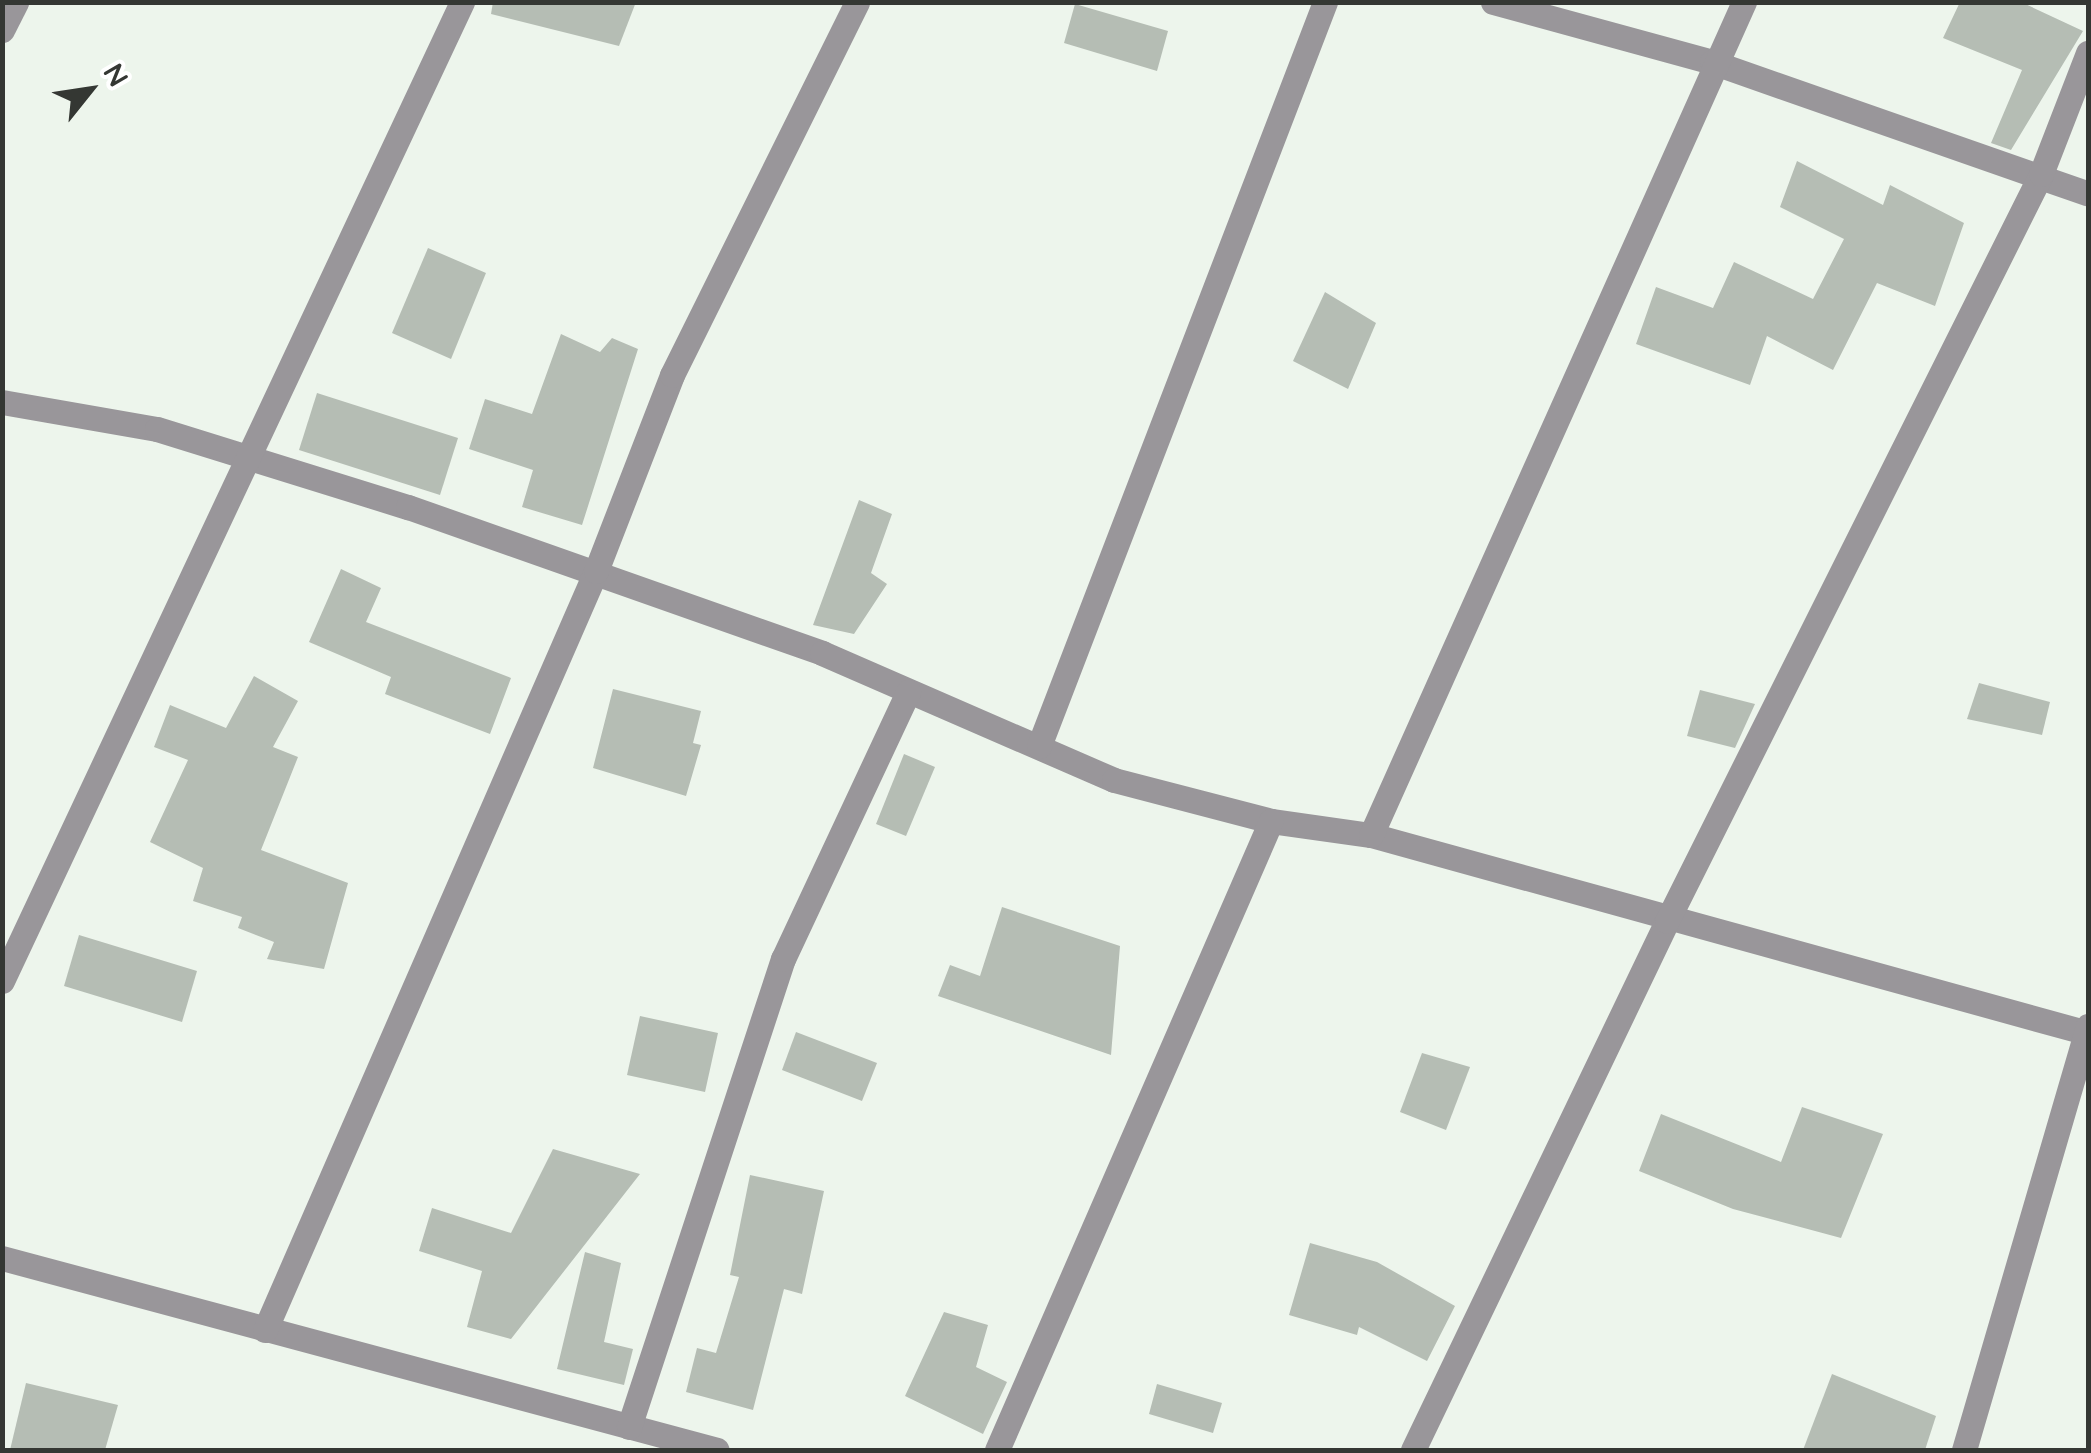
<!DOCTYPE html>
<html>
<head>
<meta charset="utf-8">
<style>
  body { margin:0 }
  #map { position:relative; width:2091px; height:1453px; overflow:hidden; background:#edf5ec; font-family:Quicksand,sans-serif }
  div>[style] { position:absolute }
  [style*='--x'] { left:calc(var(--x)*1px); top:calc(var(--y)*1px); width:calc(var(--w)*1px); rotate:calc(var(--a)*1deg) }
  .building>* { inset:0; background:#b5bdb4 }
  .minor>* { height:25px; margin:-12.5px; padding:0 12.5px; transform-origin:12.5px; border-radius:12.5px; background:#99969a }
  span { translate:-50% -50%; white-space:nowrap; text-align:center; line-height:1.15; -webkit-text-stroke:9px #fff; paint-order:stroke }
  .frame { position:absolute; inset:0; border:5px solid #343733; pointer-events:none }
  .north { position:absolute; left:40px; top:40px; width:100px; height:100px; -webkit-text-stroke:8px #fff; paint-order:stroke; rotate:60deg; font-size:28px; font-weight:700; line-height:40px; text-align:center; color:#343733 }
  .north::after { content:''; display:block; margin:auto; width:35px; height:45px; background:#343733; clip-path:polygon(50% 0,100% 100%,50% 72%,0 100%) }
</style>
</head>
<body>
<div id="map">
  <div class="building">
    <i style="clip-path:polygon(493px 2px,636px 2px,619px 46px,491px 14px)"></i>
    <i style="clip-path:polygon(1960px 2px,2021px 2px,2083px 31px,2011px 150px,1991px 143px,2022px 70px,1943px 38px)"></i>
    <i style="clip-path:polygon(1075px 4px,1168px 31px,1157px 71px,1064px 43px)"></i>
    <i style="clip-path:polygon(1797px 161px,1883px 205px,1890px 185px,1964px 223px,1935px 306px,1877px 283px,1833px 370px,1767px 336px,1750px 385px,1636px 344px,1656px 287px,1713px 308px,1734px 262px,1813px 299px,1844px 239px,1780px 207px)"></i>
    <i style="clip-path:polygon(428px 248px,486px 273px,451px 359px,392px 333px)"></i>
    <i style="clip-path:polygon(1325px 292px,1376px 323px,1348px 389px,1293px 361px)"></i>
    <i style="clip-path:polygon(561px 334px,600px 352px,612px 338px,638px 349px,582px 525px,522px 507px,533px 470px,469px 449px,485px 399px,532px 414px)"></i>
    <i style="clip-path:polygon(317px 393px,458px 438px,440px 495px,299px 450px)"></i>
    <i style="clip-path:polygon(859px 500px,892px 514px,871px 573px,887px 584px,854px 634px,813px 625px)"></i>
    <i style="clip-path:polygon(341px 569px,381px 588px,366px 622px,511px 678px,490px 734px,385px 694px,391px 677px,309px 642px)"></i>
    <i style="clip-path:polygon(254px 676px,298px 701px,273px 747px,298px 757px,261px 850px,348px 883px,324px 969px,267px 959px,274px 942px,238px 928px,242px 917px,193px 901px,203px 868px,150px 842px,188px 760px,154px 747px,170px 705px,226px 728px)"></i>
    <i style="clip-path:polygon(1979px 683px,2050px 702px,2042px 735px,1967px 719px)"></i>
    <i style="clip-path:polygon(613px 689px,701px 711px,693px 743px,701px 745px,686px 796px,593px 768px)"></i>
    <i style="clip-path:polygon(1700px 690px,1755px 704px,1735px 748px,1687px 736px)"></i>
    <i style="clip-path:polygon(904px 754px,935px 767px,906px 836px,876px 824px)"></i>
    <i style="clip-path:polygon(1002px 907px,1120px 946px,1111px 1055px,938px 996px,950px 965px,980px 976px)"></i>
    <i style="clip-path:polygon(79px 935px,197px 971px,182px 1022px,64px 986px)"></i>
    <i style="clip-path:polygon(640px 1016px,718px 1033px,705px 1092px,627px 1075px)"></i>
    <i style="clip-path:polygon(796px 1032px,877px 1063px,862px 1101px,782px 1070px)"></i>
    <i style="clip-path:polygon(1422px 1053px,1470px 1067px,1446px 1130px,1400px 1112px)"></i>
    <i style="clip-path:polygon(1802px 1107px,1883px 1134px,1841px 1238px,1733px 1209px,1639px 1171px,1661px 1114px,1781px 1162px)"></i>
    <i style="clip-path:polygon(553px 1149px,640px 1174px,511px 1339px,467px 1327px,482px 1271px,419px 1251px,432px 1208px,511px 1233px)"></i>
    <i style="clip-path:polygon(750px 1175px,824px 1191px,802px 1294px,784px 1289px,753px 1410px,686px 1392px,697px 1348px,716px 1353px,739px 1277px,730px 1275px)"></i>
    <i style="clip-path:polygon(1310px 1243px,1377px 1262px,1455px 1306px,1427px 1361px,1359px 1327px,1357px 1335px,1289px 1315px)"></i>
    <i style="clip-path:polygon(585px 1252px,621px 1263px,604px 1342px,633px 1349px,624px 1385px,557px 1369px)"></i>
    <i style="clip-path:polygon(944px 1312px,988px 1325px,976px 1367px,1007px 1382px,983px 1434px,905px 1396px)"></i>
    <i style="clip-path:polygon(1832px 1374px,1936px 1416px,1925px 1450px,1803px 1450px)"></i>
    <i style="clip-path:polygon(26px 1383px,118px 1405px,105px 1450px,10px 1450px)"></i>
    <i style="clip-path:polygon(1157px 1384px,1222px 1403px,1213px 1433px,1149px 1414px)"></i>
  </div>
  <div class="minor">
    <i style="--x:1493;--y:2;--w:227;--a:15.3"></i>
    <i style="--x:1712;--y:62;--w:398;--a:19.3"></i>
    <i style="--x:2;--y:30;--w:31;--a:-63"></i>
    <i style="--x:2;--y:402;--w:157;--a:9.9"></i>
    <i style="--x:157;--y:429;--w:263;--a:17.3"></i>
    <i style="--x:408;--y:507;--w:439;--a:19.4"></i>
    <i style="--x:822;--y:653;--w:318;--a:23.5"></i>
    <i style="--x:1114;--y:780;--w:162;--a:14.6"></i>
    <i style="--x:1271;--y:821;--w:101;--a:8"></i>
    <i style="--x:1371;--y:835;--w:744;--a:15.44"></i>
    <i style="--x:1039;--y:746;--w:797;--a:-68.97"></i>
    <i style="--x:1371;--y:835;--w:913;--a:-65.88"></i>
    <i style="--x:2;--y:981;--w:1082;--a:-64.83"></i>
    <i style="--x:2;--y:1258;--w:740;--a:15.03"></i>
    <i style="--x:265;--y:1330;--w:828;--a:-66.44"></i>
    <i style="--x:596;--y:571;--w:210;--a:-68.8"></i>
    <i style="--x:672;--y:375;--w:416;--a:-63.6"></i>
    <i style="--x:629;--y:1427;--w:493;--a:-71.8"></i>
    <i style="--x:783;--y:959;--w:295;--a:-64.9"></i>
    <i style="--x:997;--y:1450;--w:686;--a:-66.46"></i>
    <i style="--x:1413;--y:1450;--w:587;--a:-64.35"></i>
    <i style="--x:1667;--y:921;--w:835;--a:-63.4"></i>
    <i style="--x:2041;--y:174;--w:130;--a:-68.8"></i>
    <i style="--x:1964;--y:1450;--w:442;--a:-73.7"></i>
  </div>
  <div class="frame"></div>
  <div class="north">N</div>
</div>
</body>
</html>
